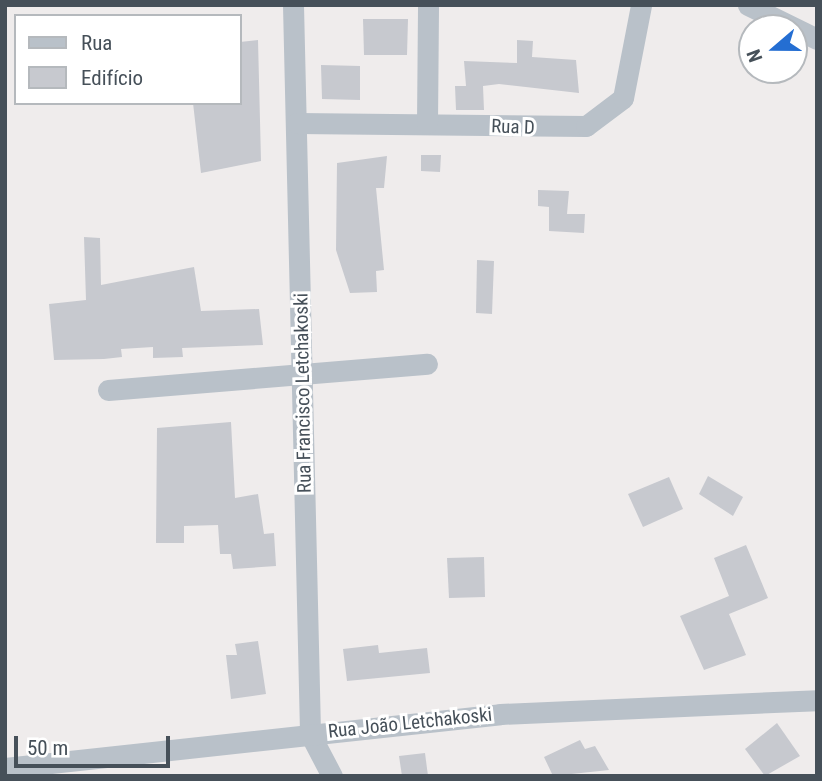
<!DOCTYPE html>
<html>
<head>
<meta charset="utf-8">
<style>
  body { margin:0 }
  #map { position:relative; width:822px; height:781px; overflow:hidden; background:#efecec; font-family:"Roboto Condensed",sans-serif }
  div>[style] { position:absolute }
  [style*='--x'] { left:calc(var(--x)*1px); top:calc(var(--y)*1px); width:calc(var(--w)*1px); rotate:calc(var(--a)*1deg) }
  .building>* { inset:0; background:#c7c9cf }
  .street>* { height:21px; margin:-10.5px; padding:0 10.5px; transform-origin:10.5px; border-radius:10.5px; background:#b9c1c9 }
  span { translate:-50% -50%; white-space:nowrap; text-align:center; line-height:1.15; -webkit-text-stroke:6px #fff; paint-order:stroke }
  .street-label { font-size:19px; color:#465059 }
  .frame { position:absolute; inset:0; border:7px solid #465059; pointer-events:none }
  .legend { position:absolute; left:14px; top:14px; width:228px; height:91px; box-sizing:border-box; background:#fff; border:2px solid #b5b9bd; margin:0; padding:9px 12px; list-style:none; font-size:21px; color:#465059 }
  .legend li { display:flex; align-items:center; gap:14px; height:35px }
  .legend b { width:35px; border:2px solid #b5b9bd }
  .north { position:absolute; left:738px; top:14px; width:70px; height:70px; box-sizing:border-box; background:#fff; border:2px solid #b5b9bd; border-radius:50%; rotate:250deg; font-size:19px; font-weight:700; line-height:28px; text-align:center; color:#465059 }
  .north::after { content:''; display:block; margin:auto; width:24px; height:32px; background:#246ed2; clip-path:polygon(50% 0,100% 100%,50% 72%,0 100%) }
  .scale { position:absolute; left:14px; top:736px; width:156px; height:32px; box-sizing:border-box; border:4px solid #465059; border-top:0; padding-left:9px; font-size:21px; line-height:24px; white-space:nowrap; color:#465059; -webkit-text-stroke:5px #fff; paint-order:stroke }
</style>
</head>
<body>
<div id="map">
  <div class="building">
    <i style="clip-path:polygon(363px 19px,408px 19px,407px 55px,364px 55px)"></i>
    <i style="clip-path:polygon(258px 40px,261px 161px,201px 173px,193px 103px,240px 103px,240px 42px)"></i>
    <i style="clip-path:polygon(517px 40px,533px 41px,532px 57px,576px 60px,579px 93px,499px 84px,483px 86px,484px 110px,456px 110px,455px 86px,466px 86px,464px 61px,517px 63px)"></i>
    <i style="clip-path:polygon(321px 65px,360px 66px,360px 100px,322px 99px)"></i>
    <i style="clip-path:polygon(421px 155px,441px 155px,440px 172px,421px 171px)"></i>
    <i style="clip-path:polygon(387px 156px,384px 188px,376px 188px,384px 270px,376px 271px,377px 292px,350px 293px,336px 250px,337px 163px)"></i>
    <i style="clip-path:polygon(538px 190px,569px 191px,567px 214px,585px 214px,584px 233px,549px 231px,549px 207px,538px 206px)"></i>
    <i style="clip-path:polygon(84px 237px,100px 238px,101px 285px,194px 267px,201px 311px,259px 309px,263px 345px,182px 348px,183px 357px,153px 358px,153px 347px,121px 349px,122px 357px,104px 359px,54px 360px,49px 304px,86px 300px)"></i>
    <i style="clip-path:polygon(477px 260px,494px 261px,492px 314px,476px 313px)"></i>
    <i style="clip-path:polygon(231px 422px,235px 498px,258px 494px,264px 534px,274px 533px,276px 566px,233px 569px,231px 554px,220px 554px,218px 525px,184px 526px,184px 543px,156px 543px,157px 428px)"></i>
    <i style="clip-path:polygon(708px 476px,743px 497px,733px 516px,699px 494px)"></i>
    <i style="clip-path:polygon(669px 477px,683px 509px,643px 527px,628px 494px)"></i>
    <i style="clip-path:polygon(746px 545px,768px 598px,729px 614px,746px 655px,704px 670px,680px 616px,729px 596px,714px 558px)"></i>
    <i style="clip-path:polygon(484px 557px,485px 597px,449px 598px,447px 558px)"></i>
    <i style="clip-path:polygon(258px 641px,266px 694px,231px 699px,226px 655px,237px 655px,235px 644px)"></i>
    <i style="clip-path:polygon(378px 645px,379px 653px,427px 648px,430px 673px,347px 681px,343px 649px)"></i>
    <i style="clip-path:polygon(777px 723px,800px 756px,765px 776px,745px 749px)"></i>
    <i style="clip-path:polygon(580px 740px,585px 749px,595px 746px,609px 770px,553px 776px,544px 757px)"></i>
    <i style="clip-path:polygon(425px 753px,428px 776px,402px 776px,399px 756px)"></i>
  </div>
  <div class="street">
    <i style="--x:293;--y:5;--w:729;--a:88.66"></i>
    <i style="--x:310;--y:734;--w:47;--a:62.4"></i>
    <i style="--x:748;--y:5;--w:77;--a:26.2"></i>
    <i style="--x:297;--y:123;--w:289;--a:0.6"></i>
    <i style="--x:586;--y:126;--w:46;--a:-37.1"></i>
    <i style="--x:623;--y:98;--w:95;--a:-79"></i>
    <i style="--x:427;--y:123;--w:118;--a:-89.5"></i>
    <i style="--x:108;--y:390;--w:320;--a:-4.7"></i>
    <i style="--x:5;--y:768;--w:498;--a:-6.2"></i>
    <i style="--x:500;--y:714;--w:317;--a:-2.5"></i>
  </div>
  <div class="street-label">
    <span style="left:513px;top:127px;rotate:2deg">Rua D</span>
    <span style="left:303px;top:393px;rotate:-91deg">Rua Francisco Letchakoski</span>
    <span style="left:410px;top:723px;rotate:-6deg">Rua João Letchakoski</span>
  </div>
  <div class="frame"></div>
  <ul class="legend">
  <li><b style="height:9px;background:#b9c1c9"></b>Rua</li>
  <li><b style="height:19px;background:#c7c9cf"></b>Edifício</li>
  </ul>
  <div class="north">N</div>
  <div class="scale">50 m</div>
</div>
</body>
</html>
